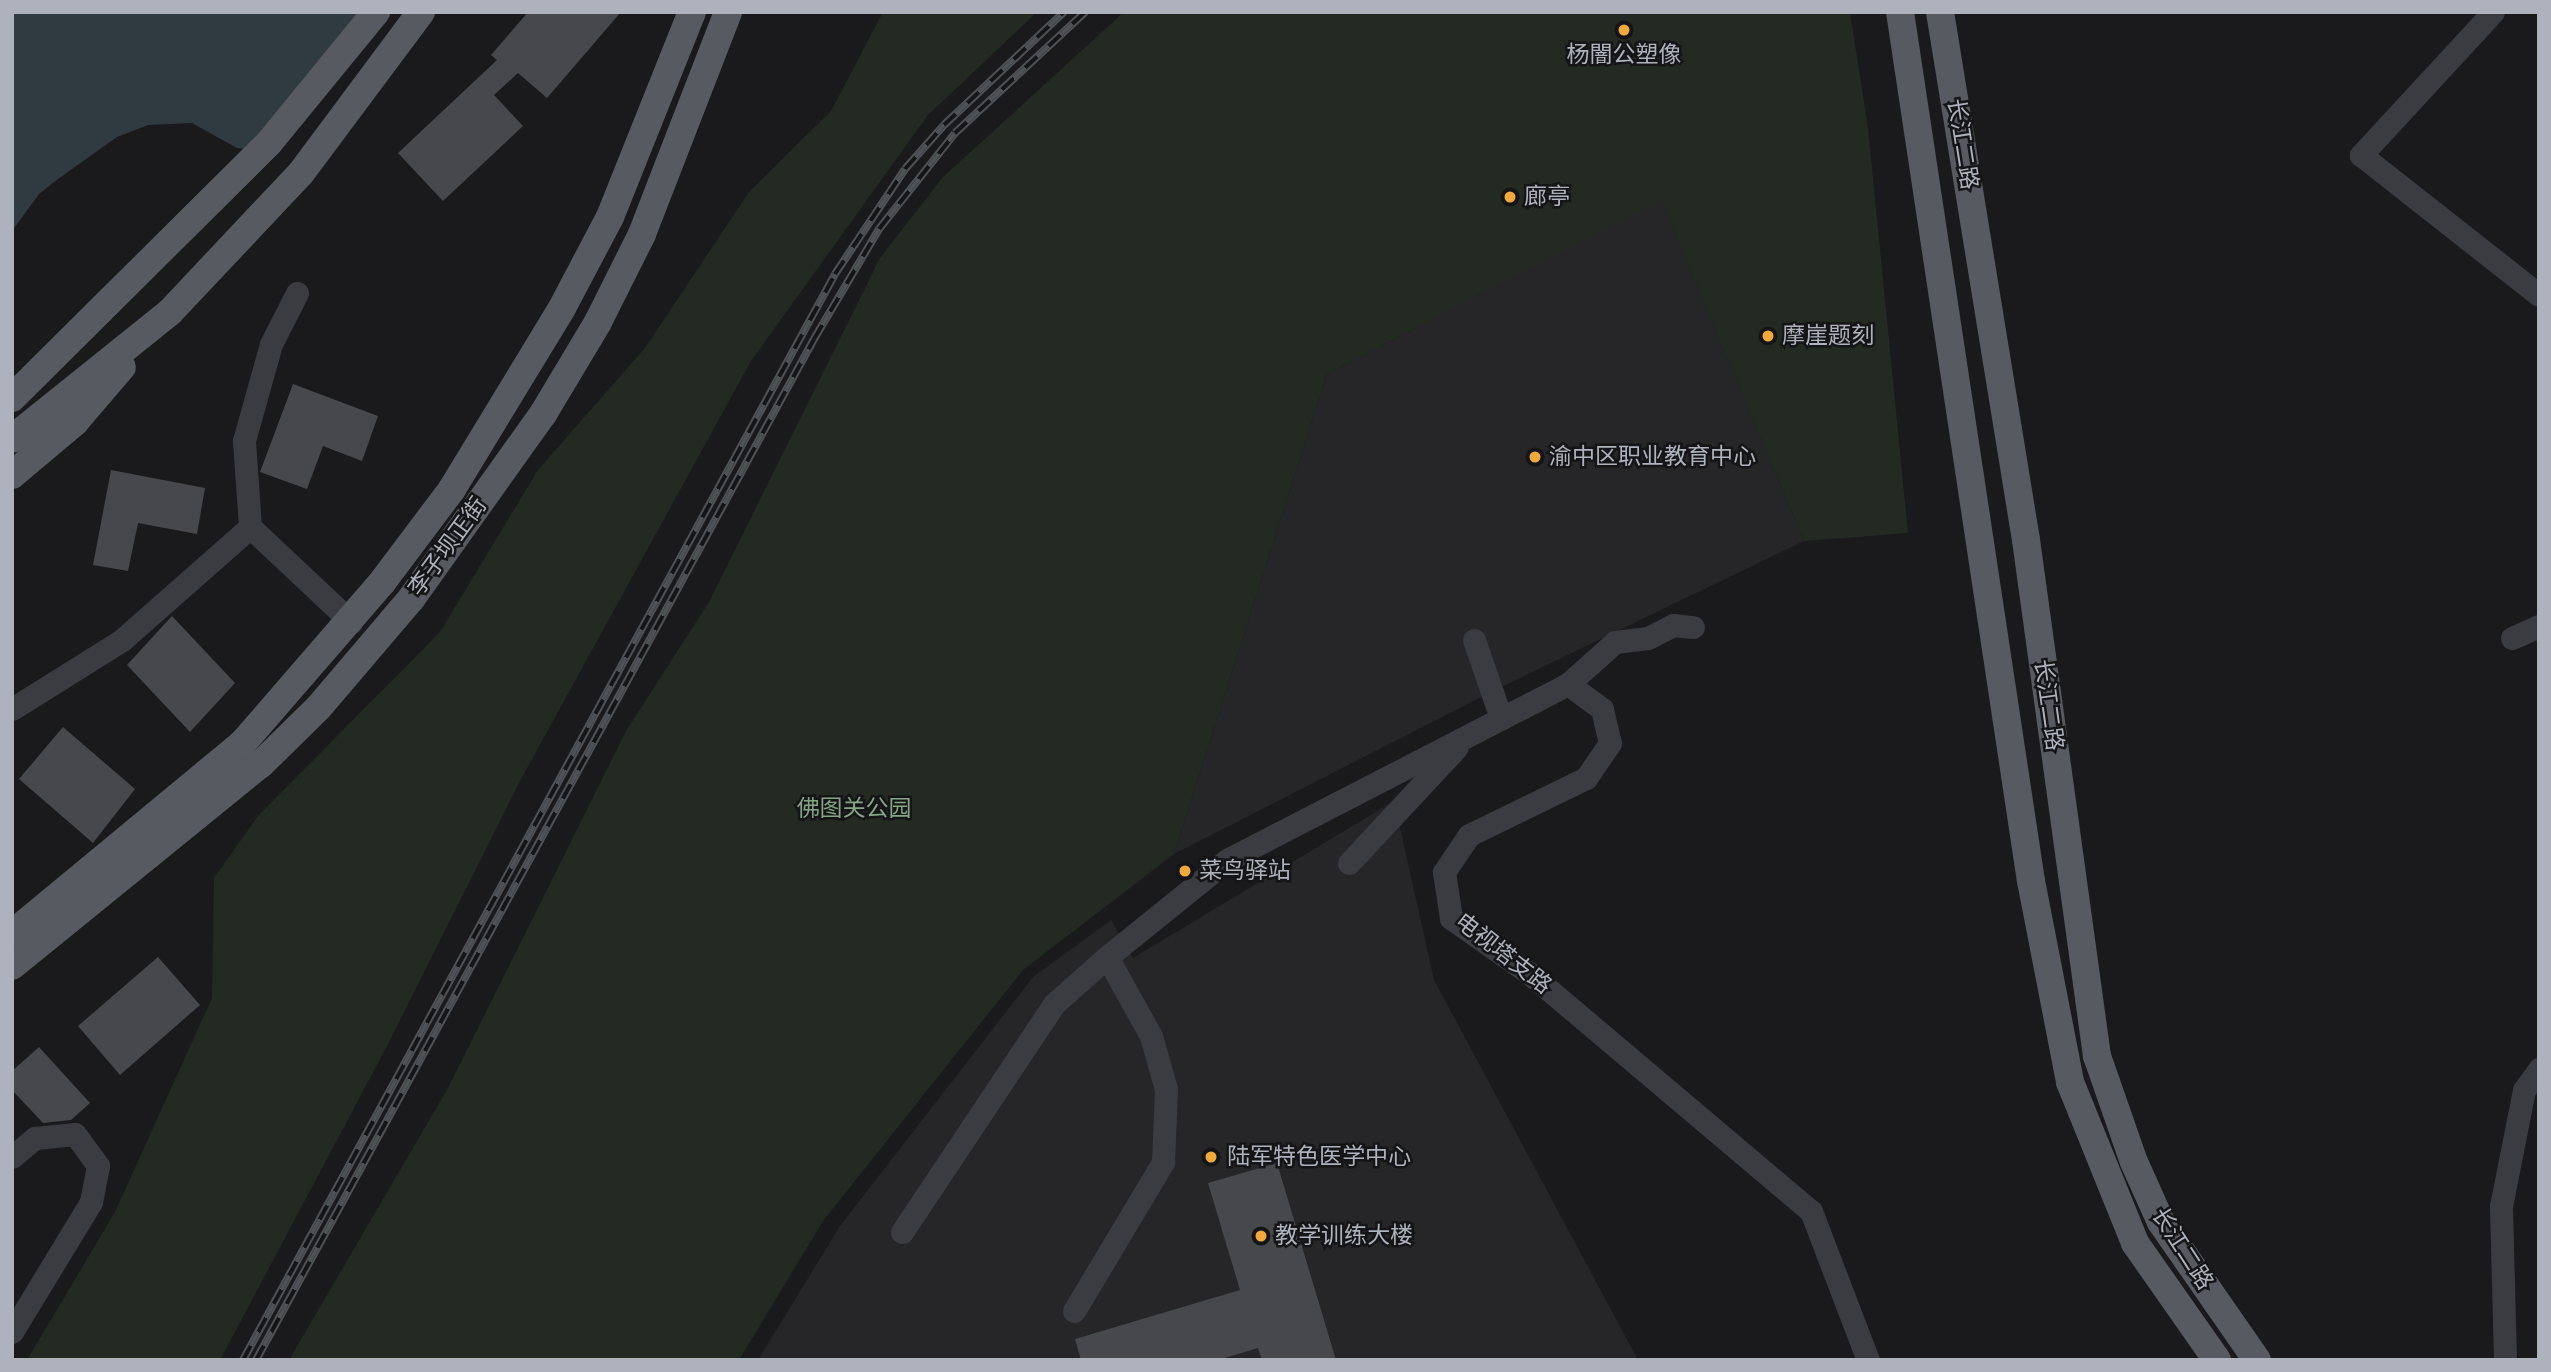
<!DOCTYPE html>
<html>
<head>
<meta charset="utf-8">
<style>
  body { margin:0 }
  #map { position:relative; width:2551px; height:1372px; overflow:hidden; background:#1a1a1c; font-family:"Sofia Sans Condensed","Noto Sans SC",sans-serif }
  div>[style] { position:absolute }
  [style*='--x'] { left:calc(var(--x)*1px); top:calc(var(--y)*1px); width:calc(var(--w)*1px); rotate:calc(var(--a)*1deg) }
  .built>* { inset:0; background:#262629 }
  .green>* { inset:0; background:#222a22 }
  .water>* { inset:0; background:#303a41 }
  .building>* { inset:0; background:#47484c }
  .minor>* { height:23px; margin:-11.5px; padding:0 11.5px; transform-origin:11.5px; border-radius:11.5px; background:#3b3c41 }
  .major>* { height:28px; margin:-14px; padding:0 14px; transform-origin:14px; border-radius:14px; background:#575a60 }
  .rail>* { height:8px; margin-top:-4px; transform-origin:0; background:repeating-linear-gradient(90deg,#151517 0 16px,#4e5156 0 32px); box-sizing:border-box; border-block:2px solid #4e5156 }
  .dots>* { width:19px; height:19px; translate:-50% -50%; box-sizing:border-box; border:4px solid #151517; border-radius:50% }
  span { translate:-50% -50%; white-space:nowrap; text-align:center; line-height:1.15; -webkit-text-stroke:5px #151517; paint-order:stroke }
  .poi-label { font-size:23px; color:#adb2bc }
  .left { translate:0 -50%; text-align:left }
  .street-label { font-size:23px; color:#adb2bc }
  .park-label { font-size:23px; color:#84a684 }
  .frame { position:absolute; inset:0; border:14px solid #adb2bc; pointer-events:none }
</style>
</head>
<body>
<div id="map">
  <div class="built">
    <i style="clip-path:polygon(1661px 199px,1804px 541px,1493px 691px,1174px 854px,1327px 374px)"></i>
    <i style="clip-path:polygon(1394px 801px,1434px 980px,1638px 1360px,758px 1360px,840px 1226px,1033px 977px,1111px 920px,1133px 958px)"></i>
  </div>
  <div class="green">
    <i style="clip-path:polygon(883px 12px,1037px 12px,928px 115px,751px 361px,520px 781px,387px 1046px,220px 1360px,27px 1360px,115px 1212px,212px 998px,214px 878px,258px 816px,440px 632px,538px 470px,645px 348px,749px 192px,831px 111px)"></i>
    <i style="clip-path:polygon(1124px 12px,1850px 12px,1868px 128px,1908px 533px,1804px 541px,1661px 200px,1327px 374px,1174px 854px,1023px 970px,823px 1221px,739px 1360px,289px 1360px,448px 1088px,626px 731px,709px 602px,880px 258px,943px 177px)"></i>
  </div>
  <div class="water">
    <i style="clip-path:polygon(12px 12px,368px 12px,273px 153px,237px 148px,192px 123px,148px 125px,117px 137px,58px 179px,39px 194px,12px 231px)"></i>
  </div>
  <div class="building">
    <i style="clip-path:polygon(528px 12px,621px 12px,547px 98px,518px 73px,494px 95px,523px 126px,443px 201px,398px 153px,497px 60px,491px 55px)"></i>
    <i style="clip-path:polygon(293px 384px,378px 416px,362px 461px,323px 446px,307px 489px,260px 472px)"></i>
    <i style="clip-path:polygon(111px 470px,205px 488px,197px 534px,138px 523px,128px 571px,93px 565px)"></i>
    <i style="clip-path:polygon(172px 616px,235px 683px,190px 732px,127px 665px)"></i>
    <i style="clip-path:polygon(63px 727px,135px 789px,93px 843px,19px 779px)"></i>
    <i style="clip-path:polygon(158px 957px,200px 1005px,120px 1075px,78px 1026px)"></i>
    <i style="clip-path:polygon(39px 1047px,90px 1103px,71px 1120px,43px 1123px,12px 1090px,12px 1071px)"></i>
    <i style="clip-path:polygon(1277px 1163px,1336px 1360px,1262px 1360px,1258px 1348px,1218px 1360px,1081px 1360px,1075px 1339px,1240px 1290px,1208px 1183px)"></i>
  </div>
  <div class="minor">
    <i style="--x:2493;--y:12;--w:195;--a:132.7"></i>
    <i style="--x:2361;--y:155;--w:226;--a:38.2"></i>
    <i style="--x:297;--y:293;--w:57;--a:117"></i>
    <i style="--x:271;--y:344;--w:101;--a:105.6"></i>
    <i style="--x:244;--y:441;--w:86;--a:86"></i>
    <i style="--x:250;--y:527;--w:139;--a:43.2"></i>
    <i style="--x:2512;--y:638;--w:30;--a:-24"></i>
    <i style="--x:1474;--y:640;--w:83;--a:70.9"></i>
    <i style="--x:1568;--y:684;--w:63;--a:-41.8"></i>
    <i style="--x:1615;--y:642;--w:33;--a:-7"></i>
    <i style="--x:1648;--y:638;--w:28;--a:-27"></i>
    <i style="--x:1673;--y:625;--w:20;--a:6"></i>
    <i style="--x:12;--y:709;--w:130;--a:-32.1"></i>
    <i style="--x:122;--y:640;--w:171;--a:-41.4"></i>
    <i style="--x:1349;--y:863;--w:158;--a:-47"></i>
    <i style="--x:12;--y:1157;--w:30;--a:-40"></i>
    <i style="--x:35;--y:1138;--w:40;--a:-5.7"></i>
    <i style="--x:75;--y:1134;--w:39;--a:54"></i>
    <i style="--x:98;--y:1166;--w:37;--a:101"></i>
    <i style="--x:91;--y:1202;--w:152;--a:121.3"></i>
    <i style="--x:902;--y:1232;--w:274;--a:-56.3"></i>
    <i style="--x:1054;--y:1004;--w:71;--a:-41.6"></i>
    <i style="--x:1107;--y:957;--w:154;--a:-38.9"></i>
    <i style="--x:1227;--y:860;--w:384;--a:-27.3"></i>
    <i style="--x:1568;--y:684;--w:42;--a:36.3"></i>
    <i style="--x:1602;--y:709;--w:35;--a:77"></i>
    <i style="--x:1610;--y:743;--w:42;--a:124.4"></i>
    <i style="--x:1586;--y:778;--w:130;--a:154"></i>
    <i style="--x:1469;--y:835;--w:45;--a:124"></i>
    <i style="--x:1444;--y:872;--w:47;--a:81.3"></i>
    <i style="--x:1451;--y:918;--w:95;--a:35.2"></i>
    <i style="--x:1529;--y:973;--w:369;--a:40.2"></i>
    <i style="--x:1811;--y:1211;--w:160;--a:69.1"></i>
    <i style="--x:1074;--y:1311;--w:174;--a:-59.1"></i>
    <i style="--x:1163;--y:1162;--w:73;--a:-87.6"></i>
    <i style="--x:1166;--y:1089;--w:55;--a:-105.8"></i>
    <i style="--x:1151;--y:1036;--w:90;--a:-119.1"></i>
    <i style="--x:2505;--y:1360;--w:154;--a:-91.5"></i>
    <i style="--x:2501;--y:1206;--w:118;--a:-78.8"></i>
    <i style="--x:2524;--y:1090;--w:26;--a:-54"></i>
  </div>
  <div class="major">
    <i style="--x:1900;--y:12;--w:879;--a:81.43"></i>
    <i style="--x:2031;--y:881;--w:205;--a:79"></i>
    <i style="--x:2070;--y:1082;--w:174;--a:68"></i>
    <i style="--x:2135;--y:1243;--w:143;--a:55"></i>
    <i style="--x:1940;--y:12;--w:535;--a:80.75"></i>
    <i style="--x:2026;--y:540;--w:521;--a:82.17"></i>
    <i style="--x:2097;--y:1056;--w:112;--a:70.8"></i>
    <i style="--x:2134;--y:1162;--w:66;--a:65.8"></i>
    <i style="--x:2161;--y:1222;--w:168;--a:55.2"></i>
    <i style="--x:12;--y:398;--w:361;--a:-44.8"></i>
    <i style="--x:268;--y:144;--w:171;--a:-50.7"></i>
    <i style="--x:12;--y:439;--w:203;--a:-38.8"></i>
    <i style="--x:170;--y:312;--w:191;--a:-46.7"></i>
    <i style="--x:301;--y:173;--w:201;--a:-53.3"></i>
    <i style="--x:12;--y:475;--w:82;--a:-40.1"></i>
    <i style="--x:75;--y:422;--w:72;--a:-49.5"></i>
    <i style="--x:12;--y:934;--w:298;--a:-39.6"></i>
    <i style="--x:242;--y:744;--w:216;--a:-49.1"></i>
    <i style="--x:383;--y:581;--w:115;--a:-53.1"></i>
    <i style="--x:452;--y:489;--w:212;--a:-58.7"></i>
    <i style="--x:562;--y:308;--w:103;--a:-62.2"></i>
    <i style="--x:610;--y:217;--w:221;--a:-68.2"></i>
    <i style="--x:12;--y:966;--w:321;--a:-39.1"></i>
    <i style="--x:261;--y:764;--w:81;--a:-44.5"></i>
    <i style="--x:319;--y:707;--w:142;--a:-49.6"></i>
    <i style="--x:411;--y:599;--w:227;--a:-54.5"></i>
    <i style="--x:543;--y:414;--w:107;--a:-59.1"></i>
    <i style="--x:598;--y:322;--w:98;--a:-63.4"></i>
    <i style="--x:642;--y:234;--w:238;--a:-68.8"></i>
  </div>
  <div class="rail">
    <i style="--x:243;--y:1360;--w:1237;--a:-61.4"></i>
    <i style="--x:835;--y:274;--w:126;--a:-56.3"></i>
    <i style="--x:905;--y:169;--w:59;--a:-48.4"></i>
    <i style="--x:944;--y:125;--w:165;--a:-43.3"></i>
    <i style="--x:256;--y:1360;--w:1164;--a:-61.34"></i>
    <i style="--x:814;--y:339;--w:128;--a:-59.4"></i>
    <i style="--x:879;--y:229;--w:122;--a:-51.6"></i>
    <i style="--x:955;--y:133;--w:178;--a:-42.9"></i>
  </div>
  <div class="dots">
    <i style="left:1624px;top:30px;background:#f0a93e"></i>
    <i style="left:1510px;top:197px;background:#f0a93e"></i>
    <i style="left:1768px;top:336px;background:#f0a93e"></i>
    <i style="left:1535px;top:457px;background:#f0a93e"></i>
    <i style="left:1185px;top:871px;background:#f0a93e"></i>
    <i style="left:1211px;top:1157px;background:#f0a93e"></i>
    <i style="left:1261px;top:1236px;background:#f0a93e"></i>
  </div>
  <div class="poi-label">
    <span style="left:1624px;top:55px">杨闇公塑像</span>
    <span class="left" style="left:1524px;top:197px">廊亭</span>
    <span class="left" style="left:1782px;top:336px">摩崖题刻</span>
    <span class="left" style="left:1549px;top:457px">渝中区职业教育中心</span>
    <span class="left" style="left:1199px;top:871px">菜鸟驿站</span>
    <span class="left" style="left:1227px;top:1157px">陆军特色医学中心</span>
    <span class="left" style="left:1275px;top:1236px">教学训练大楼</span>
  </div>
  <div class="street-label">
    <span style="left:1962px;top:144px;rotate:81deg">长江二路</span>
    <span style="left:448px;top:547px;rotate:-54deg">李子坝正街</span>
    <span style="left:2048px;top:705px;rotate:82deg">长江二路</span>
    <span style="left:1503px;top:954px;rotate:38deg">电视塔支路</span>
    <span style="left:2182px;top:1249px;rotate:57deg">长江二路</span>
  </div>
  <div class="park-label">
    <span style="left:854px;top:809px">佛图关公园</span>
  </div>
  <div class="frame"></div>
</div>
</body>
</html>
